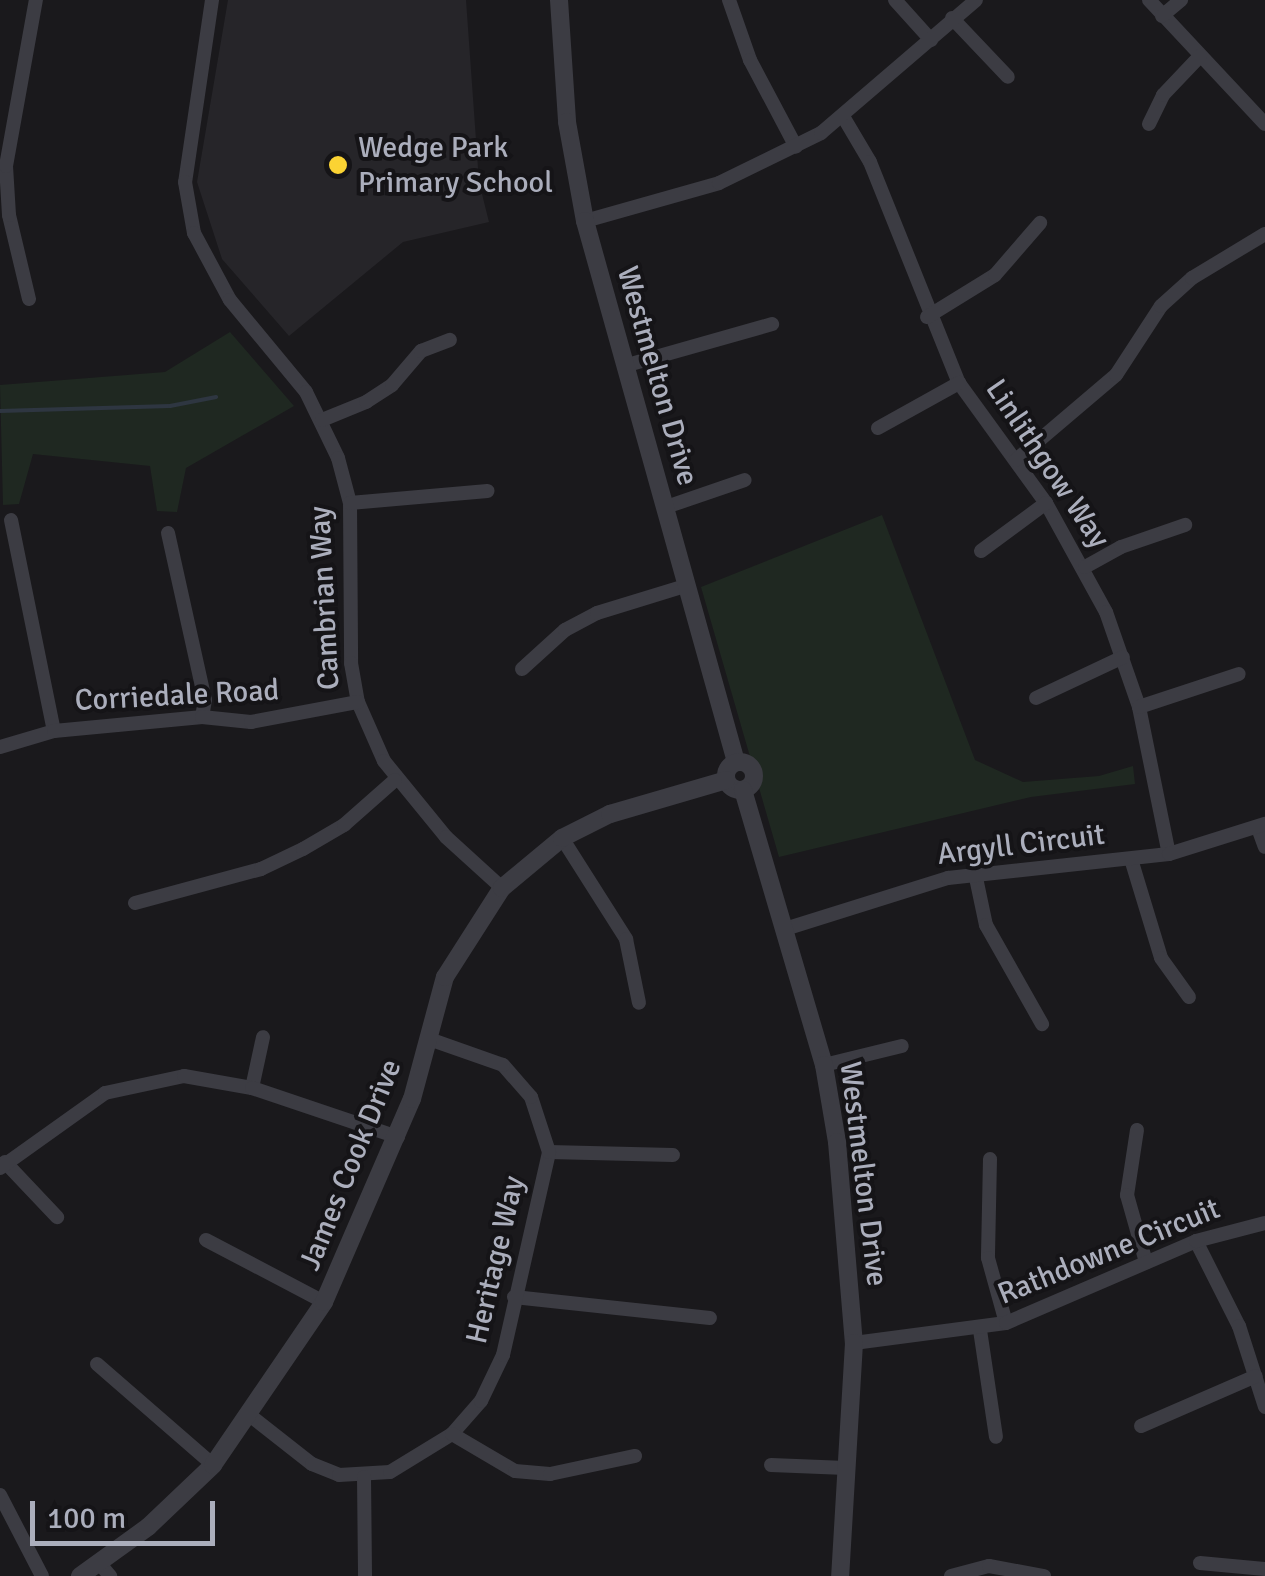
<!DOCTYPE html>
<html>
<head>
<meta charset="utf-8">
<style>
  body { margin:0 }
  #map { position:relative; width:1265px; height:1576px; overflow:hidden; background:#1a191c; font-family:Signika,sans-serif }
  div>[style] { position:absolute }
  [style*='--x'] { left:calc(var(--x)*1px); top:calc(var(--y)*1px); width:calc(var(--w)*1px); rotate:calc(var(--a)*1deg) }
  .built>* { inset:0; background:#262529 }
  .green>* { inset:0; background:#1f2821 }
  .stream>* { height:4px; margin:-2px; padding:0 2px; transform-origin:2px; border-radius:2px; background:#2e3641 }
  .minor>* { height:14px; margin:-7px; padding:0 7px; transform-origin:7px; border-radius:7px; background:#3c3c43 }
  .tertiary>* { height:18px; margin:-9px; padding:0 9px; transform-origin:9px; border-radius:9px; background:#3c3c43 }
  .tertiary>.ring { margin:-9px; padding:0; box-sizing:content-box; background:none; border:18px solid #3c3c43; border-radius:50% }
  .dots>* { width:28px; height:28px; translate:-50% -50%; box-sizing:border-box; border:5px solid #151417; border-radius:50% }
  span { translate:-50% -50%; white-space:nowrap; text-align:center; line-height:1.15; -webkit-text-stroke:8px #151417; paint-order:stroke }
  .poi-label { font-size:30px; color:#abaebc }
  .left { translate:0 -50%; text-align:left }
  .street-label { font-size:30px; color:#abaebc }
  .scale { position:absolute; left:30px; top:1501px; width:185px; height:45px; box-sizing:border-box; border:5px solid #abaebc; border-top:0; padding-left:12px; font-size:30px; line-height:35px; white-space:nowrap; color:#abaebc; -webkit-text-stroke:8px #151417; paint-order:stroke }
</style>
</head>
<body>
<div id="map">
  <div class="built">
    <i style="clip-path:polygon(228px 0,466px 0,479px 182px,489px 222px,403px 242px,289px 336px,222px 259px,197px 182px)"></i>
  </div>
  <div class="green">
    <i style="clip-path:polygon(230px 332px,294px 406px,186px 468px,177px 512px,157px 511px,150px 466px,33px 454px,19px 504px,3px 505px,0 385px,165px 372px)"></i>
    <i style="clip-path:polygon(882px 515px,975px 760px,1023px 782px,1099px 776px,1133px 766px,1135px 784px,1031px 797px,779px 857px,701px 587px)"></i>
  </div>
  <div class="stream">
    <i style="--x:0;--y:411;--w:170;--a:-1.7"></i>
    <i style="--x:170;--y:406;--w:47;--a:-11.1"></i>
  </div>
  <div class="minor">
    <i style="--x:212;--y:0;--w:184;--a:98.4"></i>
    <i style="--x:185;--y:182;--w:52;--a:80"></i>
    <i style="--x:194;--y:233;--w:76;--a:61.8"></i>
    <i style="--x:230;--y:300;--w:119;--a:50.4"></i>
    <i style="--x:306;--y:392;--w:73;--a:64.1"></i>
    <i style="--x:338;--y:458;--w:47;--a:75.1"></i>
    <i style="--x:350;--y:503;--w:160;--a:89.6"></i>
    <i style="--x:351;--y:663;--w:40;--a:80"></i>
    <i style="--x:358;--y:702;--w:64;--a:66.2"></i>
    <i style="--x:384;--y:761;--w:98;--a:50.8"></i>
    <i style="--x:446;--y:837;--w:76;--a:42.3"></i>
    <i style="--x:729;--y:0;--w:64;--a:70.7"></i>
    <i style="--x:750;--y:60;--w:98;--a:62.1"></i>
    <i style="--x:895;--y:0;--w:54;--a:48"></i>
    <i style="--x:1149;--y:0;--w:170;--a:46.9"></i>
    <i style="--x:1162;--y:16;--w:25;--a:-40"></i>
    <i style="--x:952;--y:18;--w:81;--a:46.5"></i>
    <i style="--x:844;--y:118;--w:51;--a:59.4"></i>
    <i style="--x:870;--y:162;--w:238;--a:68.1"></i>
    <i style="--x:959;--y:383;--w:148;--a:54.1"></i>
    <i style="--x:1046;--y:503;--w:124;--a:61.2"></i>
    <i style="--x:1106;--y:612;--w:101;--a:70.8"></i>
    <i style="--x:1139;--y:707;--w:150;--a:78.5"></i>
    <i style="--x:1149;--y:124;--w:32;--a:-64"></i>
    <i style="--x:1163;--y:95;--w:54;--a:-46.5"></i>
    <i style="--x:585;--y:221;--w:139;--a:-15.8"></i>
    <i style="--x:719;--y:183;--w:114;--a:-26.1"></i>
    <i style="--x:821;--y:133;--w:204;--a:-40.6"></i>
    <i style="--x:29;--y:299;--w:86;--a:-103.4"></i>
    <i style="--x:9;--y:215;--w:49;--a:-93.5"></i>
    <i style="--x:6;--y:166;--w:169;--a:-79.8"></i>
    <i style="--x:927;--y:317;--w:80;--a:-31.7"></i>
    <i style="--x:995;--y:275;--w:69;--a:-49.1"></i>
    <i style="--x:624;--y:366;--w:154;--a:-15.8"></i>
    <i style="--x:322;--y:420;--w:48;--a:-22.2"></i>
    <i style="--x:366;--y:402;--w:31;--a:-33"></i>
    <i style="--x:392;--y:385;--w:45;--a:-49.5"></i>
    <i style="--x:421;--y:351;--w:31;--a:-21"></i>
    <i style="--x:878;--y:428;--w:93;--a:-29.1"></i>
    <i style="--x:1016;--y:460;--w:131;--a:-40.4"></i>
    <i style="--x:1116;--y:375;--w:82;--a:-56.9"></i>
    <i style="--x:1161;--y:306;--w:42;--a:-42.1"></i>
    <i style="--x:1192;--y:278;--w:85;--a:-31.1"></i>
    <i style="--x:350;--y:503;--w:138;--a:-5"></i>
    <i style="--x:666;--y:507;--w:83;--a:-18.9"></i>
    <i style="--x:11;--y:520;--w:215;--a:78.5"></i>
    <i style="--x:168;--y:533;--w:171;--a:77.5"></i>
    <i style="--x:205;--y:700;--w:17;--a:100"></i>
    <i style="--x:981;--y:551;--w:81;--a:-36.4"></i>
    <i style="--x:1085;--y:567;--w:41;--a:-29.1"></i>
    <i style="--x:1121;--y:547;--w:68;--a:-19"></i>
    <i style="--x:522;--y:669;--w:58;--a:-42.2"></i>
    <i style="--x:565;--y:630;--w:36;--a:-28"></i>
    <i style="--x:597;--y:613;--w:95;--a:-17.1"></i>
    <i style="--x:1036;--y:698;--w:96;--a:-25.2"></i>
    <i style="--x:1139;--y:707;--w:105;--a:-18.3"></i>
    <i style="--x:0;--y:747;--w:56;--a:-16.5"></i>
    <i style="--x:54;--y:731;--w:149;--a:-5.4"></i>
    <i style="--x:202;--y:717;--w:49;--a:5.8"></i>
    <i style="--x:251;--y:722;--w:109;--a:-10.6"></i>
    <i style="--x:1258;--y:828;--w:20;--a:70"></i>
    <i style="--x:562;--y:838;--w:120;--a:57.6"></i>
    <i style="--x:626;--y:939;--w:65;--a:78.5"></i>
    <i style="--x:1131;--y:859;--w:103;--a:73.1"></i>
    <i style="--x:1161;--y:958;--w:48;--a:54.3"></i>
    <i style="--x:975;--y:873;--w:53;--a:78.1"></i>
    <i style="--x:986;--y:925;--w:114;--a:60.5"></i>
    <i style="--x:135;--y:903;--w:131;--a:-15.1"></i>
    <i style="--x:261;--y:869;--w:47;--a:-25.5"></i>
    <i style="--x:303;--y:849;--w:48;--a:-30.3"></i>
    <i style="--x:344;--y:825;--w:68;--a:-41.4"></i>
    <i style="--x:785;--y:929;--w:171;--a:-17.4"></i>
    <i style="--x:948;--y:878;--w:222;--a:-6.2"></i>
    <i style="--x:1169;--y:854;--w:101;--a:-17.4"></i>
    <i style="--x:824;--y:1065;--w:80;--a:-13.7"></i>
    <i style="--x:252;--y:1088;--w:52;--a:-77.8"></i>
    <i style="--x:1137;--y:1130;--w:66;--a:98.7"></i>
    <i style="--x:1127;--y:1195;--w:70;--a:74.2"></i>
    <i style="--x:549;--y:1152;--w:124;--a:1.4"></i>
    <i style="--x:990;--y:1159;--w:99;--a:91.2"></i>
    <i style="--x:988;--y:1258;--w:67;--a:74.5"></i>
    <i style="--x:5;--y:1162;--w:76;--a:46.6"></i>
    <i style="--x:0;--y:1168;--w:129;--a:-35.5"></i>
    <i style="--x:105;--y:1093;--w:81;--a:-12.1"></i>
    <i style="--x:184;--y:1076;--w:69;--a:10"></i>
    <i style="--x:252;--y:1088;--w:154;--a:18.6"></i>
    <i style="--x:206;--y:1240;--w:133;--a:27.7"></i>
    <i style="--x:1196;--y:1241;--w:95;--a:63.2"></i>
    <i style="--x:1239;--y:1326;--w:85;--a:72.2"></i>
    <i style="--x:514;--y:1297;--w:197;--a:6.1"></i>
    <i style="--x:980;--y:1330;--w:108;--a:81.5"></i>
    <i style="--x:854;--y:1343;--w:153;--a:-7.5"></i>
    <i style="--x:1006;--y:1323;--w:207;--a:-23.3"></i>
    <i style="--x:1196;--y:1241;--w:71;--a:-14.6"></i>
    <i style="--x:97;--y:1364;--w:154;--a:41"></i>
    <i style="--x:252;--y:1417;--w:76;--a:38.1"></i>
    <i style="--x:312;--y:1464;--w:29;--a:22"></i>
    <i style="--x:339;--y:1475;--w:51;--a:-3.4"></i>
    <i style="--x:390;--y:1472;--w:73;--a:-31.5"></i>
    <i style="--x:452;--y:1434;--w:44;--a:-48.7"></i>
    <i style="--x:481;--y:1401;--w:51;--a:-64.4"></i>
    <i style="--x:503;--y:1355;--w:208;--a:-77.2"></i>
    <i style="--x:549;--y:1152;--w:58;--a:-108.1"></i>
    <i style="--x:531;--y:1097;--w:43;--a:-131.2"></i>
    <i style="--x:503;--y:1065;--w:78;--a:-160.6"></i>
    <i style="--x:1141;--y:1426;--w:125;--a:-23.5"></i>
    <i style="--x:452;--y:1434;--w:73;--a:30.4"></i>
    <i style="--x:515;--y:1471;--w:35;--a:5"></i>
    <i style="--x:550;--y:1474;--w:87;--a:-12"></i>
    <i style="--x:771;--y:1465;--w:75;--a:2.3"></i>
    <i style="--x:364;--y:1477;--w:99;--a:89.4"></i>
    <i style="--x:0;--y:1495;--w:91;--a:62.6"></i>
    <i style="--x:1200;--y:1563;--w:65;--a:5.3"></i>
    <i style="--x:100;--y:1564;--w:16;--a:50"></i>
    <i style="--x:951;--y:1576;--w:39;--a:-15"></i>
    <i style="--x:989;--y:1566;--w:56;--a:10.3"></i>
  </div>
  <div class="tertiary">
    <i style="--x:559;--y:0;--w:122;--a:86.2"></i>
    <i style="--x:567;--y:122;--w:101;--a:79.7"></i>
    <i style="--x:585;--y:221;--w:562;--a:74.4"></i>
    <i class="ring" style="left:726px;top:762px;width:10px;height:10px"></i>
    <i style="--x:743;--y:790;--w:287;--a:73.6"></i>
    <i style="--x:824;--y:1065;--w:78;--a:80.4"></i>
    <i style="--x:837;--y:1142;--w:202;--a:85.2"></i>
    <i style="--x:854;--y:1343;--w:233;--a:93.4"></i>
    <i style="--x:80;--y:1576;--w:84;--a:-35.8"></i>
    <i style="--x:148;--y:1527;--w:90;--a:-43.6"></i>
    <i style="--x:213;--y:1465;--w:197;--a:-55.7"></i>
    <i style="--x:324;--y:1302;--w:221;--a:-66.6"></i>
    <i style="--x:412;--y:1099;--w:126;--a:-74.9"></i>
    <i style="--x:445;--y:977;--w:106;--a:-57.4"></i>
    <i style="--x:502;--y:888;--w:78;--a:-39.8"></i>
    <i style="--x:562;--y:838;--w:54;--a:-26.6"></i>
    <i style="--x:610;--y:814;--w:121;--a:-16.3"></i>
  </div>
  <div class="dots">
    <i style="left:338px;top:165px;background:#fbd333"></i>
  </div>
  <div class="poi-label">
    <span class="left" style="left:358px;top:165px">Wedge Park<br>Primary School</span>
  </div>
  <div class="street-label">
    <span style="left:657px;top:376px;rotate:74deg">Westmelton Drive</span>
    <span style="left:1047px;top:464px;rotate:56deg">Linlithgow Way</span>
    <span style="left:325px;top:598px;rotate:-93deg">Cambrian Way</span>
    <span style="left:177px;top:696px;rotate:-3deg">Corriedale Road</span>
    <span style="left:1021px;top:845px;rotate:-7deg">Argyll Circuit</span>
    <span style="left:351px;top:1165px;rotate:-68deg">James Cook Drive</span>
    <span style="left:863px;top:1174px;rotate:83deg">Westmelton Drive</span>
    <span style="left:1109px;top:1252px;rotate:-22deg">Rathdowne Circuit</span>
    <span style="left:496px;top:1260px;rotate:-77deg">Heritage Way</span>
  </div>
  <div class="scale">100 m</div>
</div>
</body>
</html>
